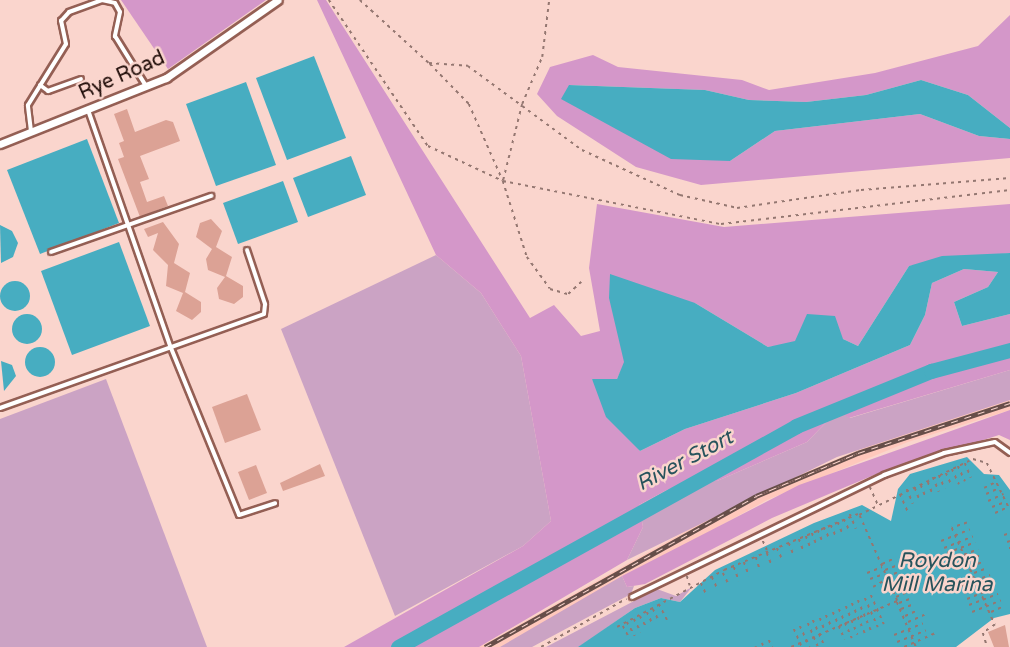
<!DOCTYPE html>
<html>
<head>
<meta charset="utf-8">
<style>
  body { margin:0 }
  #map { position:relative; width:1010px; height:647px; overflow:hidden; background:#fad5cd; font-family:"Varela Round",sans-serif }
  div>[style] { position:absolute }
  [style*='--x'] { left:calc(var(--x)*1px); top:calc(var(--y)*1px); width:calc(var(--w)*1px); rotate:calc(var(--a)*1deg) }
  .built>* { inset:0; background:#ffc8bc }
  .green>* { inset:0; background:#cba3c4 }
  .forest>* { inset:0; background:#d497c9 }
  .water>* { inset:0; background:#47adc1 }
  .round { border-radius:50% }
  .river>* { height:15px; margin:-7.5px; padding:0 7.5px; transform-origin:7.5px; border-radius:7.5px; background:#47adc1 }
  .building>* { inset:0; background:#dca295 }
  .path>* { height:1.5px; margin-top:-0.75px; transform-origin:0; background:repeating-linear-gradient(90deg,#947771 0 3px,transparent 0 7.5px) }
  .roads { filter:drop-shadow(2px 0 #945f54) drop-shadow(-2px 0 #945f54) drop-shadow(0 2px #945f54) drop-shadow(0 -2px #945f54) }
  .service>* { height:4px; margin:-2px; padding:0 2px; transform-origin:2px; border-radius:2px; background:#fff }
  .minor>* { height:7px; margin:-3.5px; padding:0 3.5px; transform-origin:3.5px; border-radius:3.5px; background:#fff }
  .rail>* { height:4.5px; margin-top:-2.25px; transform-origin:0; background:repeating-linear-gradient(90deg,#fad5cd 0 7px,#674e49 0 14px); box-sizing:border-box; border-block:2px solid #674e49 }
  span { translate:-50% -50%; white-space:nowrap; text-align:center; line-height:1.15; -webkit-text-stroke:5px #fad5cd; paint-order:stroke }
  .street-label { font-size:20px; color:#1c0905 }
  .water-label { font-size:21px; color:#27535c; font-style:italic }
</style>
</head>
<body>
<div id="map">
  <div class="built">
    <i style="clip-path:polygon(1010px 400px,1010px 410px,908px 442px,767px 500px,500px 647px,479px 647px,747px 497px,873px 444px)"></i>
  </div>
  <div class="green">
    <i style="clip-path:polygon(436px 255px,481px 293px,521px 356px,551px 521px,523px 546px,395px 616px,281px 329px)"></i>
    <i style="clip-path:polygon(1010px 370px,1010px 400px,837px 457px,627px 560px,643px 527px,639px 505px,665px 491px,694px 478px,717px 481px,807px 442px,838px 410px,850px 418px)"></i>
    <i style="clip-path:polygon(106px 379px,207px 647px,0 647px,0 419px)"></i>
    <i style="clip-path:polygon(622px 576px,627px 587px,634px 586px,631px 594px,532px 647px,500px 647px)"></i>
    <i style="clip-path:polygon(692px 587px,680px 602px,661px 598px,635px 608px,579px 647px,546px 647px,657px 589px,676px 596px)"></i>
  </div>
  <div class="forest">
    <i style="clip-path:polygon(121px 0,266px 0,168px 69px)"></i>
    <i style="clip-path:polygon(317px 0,326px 0,530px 318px,554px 305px,581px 336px,600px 331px,589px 268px,597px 204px,724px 227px,1010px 204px,1010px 253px,909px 266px,858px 346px,843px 339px,768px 347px,695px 303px,620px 338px,625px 362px,617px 379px,592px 379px,640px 451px,685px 429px,796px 393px,910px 345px,925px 315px,932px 283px,964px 269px,998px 272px,988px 287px,954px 302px,962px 326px,1010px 314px,1010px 370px,849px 418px,838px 410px,807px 442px,717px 481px,694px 478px,665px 491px,639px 505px,643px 527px,627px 560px,479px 647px,344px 647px,523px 546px,551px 521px,521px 356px,481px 293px,436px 255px)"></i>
    <i style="clip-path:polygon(1010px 15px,1010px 128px,968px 95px,921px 80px,866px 95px,806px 102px,749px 100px,705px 90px,569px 85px,730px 161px,775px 131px,920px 114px,979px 136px,1010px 139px,1010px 158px,701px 185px,636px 167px,557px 116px,537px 94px,550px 67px,593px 55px,618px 67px,742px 80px,769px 90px,875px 73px,978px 46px)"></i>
    <i style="clip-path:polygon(1010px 410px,1010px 440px,999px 435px,874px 475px,772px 518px,645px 584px,627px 587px,622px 576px,799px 485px)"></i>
  </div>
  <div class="water">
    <i style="clip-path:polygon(314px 56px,346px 138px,287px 160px,256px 78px)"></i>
    <i style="clip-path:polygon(921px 80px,968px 95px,1010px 128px,1010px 139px,979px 136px,920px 114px,775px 131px,730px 161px,671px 159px,561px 99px,569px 85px,705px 90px,749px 100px,806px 102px,866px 95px)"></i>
    <i style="clip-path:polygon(246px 82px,276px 165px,216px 186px,186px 104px)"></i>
    <i style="clip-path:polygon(87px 139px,119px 223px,40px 254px,7px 170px)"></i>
    <i style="clip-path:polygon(351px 156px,366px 195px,308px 217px,293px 178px)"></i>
    <i style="clip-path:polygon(283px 181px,298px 222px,238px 244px,223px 203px)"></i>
    <i style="clip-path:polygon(0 225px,12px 231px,18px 243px,13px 257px,1px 263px)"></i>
    <i style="clip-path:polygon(119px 242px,150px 326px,72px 355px,41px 271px)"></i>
    <i style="clip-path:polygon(1010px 253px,1010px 314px,962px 326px,954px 302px,988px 287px,998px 272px,964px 269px,932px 283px,925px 315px,910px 345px,796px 393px,685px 429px,640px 451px,606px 417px,592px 379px,617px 379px,624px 362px,609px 298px,610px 274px,695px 303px,768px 347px,795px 341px,807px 314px,835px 316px,843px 339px,858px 346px,909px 266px,942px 256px)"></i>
    <i class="round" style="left:0;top:281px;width:30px;height:30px"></i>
    <i class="round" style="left:12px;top:314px;width:30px;height:30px"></i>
    <i class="round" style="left:25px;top:347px;width:30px;height:30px"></i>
    <i style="clip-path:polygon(1px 361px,12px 365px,16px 376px,4px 391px)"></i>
    <i style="clip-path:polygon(967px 457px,984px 474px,999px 475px,1010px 490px,1010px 614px,994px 618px,956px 647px,578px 647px,635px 608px,661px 598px,680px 602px,715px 570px,814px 523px,862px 505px,891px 521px,898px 489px,910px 474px)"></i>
  </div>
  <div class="river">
    <i style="--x:398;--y:647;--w:455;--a:-29"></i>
    <i style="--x:796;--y:426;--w:146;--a:-22.2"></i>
    <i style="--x:931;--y:371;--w:82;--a:-14.9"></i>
  </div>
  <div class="building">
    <i style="clip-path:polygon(127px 109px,135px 132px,166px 120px,173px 122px,180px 141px,140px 156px,149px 179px,140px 182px,147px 202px,164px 196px,168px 206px,140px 217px,118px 159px,124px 157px,119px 143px,124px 141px,114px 114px)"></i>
    <i style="clip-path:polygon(211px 219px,222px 231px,216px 247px,232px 257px,226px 276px,243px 286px,243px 297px,234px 304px,219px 299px,217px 288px,225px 277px,208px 270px,206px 259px,212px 249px,196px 237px,200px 223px)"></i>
    <i style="clip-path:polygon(163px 222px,179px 244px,174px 263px,190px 273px,185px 292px,201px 302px,201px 312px,192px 320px,176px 311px,183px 293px,166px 286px,168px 265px,153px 250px,158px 233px,148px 237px,144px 229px)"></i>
    <i style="clip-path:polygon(247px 394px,261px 430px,225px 443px,212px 407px)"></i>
    <i style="clip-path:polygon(320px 464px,325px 476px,283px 491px,280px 483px)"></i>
    <i style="clip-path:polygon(256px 465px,267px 493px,249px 500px,238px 472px)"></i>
    <i style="clip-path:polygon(1005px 625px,1009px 647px,994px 647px,988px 632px)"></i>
  </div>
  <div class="path">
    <i style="--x:329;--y:0;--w:176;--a:55.9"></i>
    <i style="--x:428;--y:146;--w:83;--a:25"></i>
    <i style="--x:503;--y:181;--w:222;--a:11.2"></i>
    <i style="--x:721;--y:224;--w:291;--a:-6.7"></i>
    <i style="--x:360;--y:0;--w:93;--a:42.4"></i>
    <i style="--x:429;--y:63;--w:39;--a:4"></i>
    <i style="--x:468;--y:66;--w:142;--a:36.4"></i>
    <i style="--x:582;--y:150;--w:108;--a:24.7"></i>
    <i style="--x:680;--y:195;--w:58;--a:12.8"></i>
    <i style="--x:737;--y:208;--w:125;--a:-8.3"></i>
    <i style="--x:861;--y:190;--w:149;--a:-4.6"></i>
    <i style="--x:430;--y:64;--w:56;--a:45.7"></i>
    <i style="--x:469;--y:104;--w:84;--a:66.2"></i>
    <i style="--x:503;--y:181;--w:80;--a:72.5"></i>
    <i style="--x:527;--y:257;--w:39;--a:54"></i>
    <i style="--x:550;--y:289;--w:19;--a:16"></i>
    <i style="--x:568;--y:294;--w:18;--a:-43"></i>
    <i style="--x:503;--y:180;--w:78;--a:-76"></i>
    <i style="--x:522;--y:104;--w:51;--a:-66.9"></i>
    <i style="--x:542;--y:57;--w:57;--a:-83"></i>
    <i style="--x:965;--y:463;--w:16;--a:68"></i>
    <i style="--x:958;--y:466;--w:17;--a:65"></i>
    <i style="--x:952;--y:469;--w:17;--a:65"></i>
    <i style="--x:946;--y:473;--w:14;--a:65"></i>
    <i style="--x:939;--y:475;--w:15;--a:67"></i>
    <i style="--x:933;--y:477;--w:16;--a:68"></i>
    <i style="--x:928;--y:482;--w:14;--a:69"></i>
    <i style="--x:921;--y:485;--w:14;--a:69"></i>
    <i style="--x:870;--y:487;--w:20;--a:66"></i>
    <i style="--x:915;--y:488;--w:14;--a:69"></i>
    <i style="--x:984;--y:488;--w:13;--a:-27"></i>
    <i style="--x:907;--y:489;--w:16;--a:68"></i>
    <i style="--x:900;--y:494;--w:20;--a:66"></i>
    <i style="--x:986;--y:494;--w:14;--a:-25"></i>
    <i style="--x:988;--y:501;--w:17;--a:-25"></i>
    <i style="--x:992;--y:507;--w:14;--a:-21"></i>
    <i style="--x:995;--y:513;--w:14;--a:-25"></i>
    <i style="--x:850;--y:514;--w:16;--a:68"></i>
    <i style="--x:844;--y:519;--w:14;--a:65"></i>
    <i style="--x:838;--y:522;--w:14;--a:69"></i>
    <i style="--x:967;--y:523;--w:16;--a:162"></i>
    <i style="--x:952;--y:528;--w:106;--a:66.1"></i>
    <i style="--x:995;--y:625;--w:14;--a:146"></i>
    <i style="--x:983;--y:633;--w:14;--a:73"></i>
    <i style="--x:831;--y:525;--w:13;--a:67"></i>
    <i style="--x:824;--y:527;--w:14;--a:65"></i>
    <i style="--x:818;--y:530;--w:14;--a:69"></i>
    <i style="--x:812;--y:533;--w:14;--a:69"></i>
    <i style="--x:1004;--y:535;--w:6;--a:-18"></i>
    <i style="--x:806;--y:536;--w:14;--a:69"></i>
    <i style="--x:799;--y:539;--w:14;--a:69"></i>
    <i style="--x:763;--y:541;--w:10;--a:66"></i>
    <i style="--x:941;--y:541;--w:31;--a:-22"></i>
    <i style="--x:1007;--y:542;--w:3;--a:-18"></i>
    <i style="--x:789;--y:543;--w:14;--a:69"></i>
    <i style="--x:777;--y:548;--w:14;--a:65"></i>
    <i style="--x:944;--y:548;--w:31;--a:-22"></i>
    <i style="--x:1009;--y:548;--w:1;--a:0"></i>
    <i style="--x:767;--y:553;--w:14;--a:69"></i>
    <i style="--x:947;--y:553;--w:30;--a:-21"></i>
    <i style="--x:756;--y:557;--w:14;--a:73"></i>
    <i style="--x:950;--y:560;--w:30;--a:-21"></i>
    <i style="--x:969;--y:560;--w:13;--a:-23"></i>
    <i style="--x:744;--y:562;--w:15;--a:70"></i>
    <i style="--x:882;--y:564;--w:14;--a:-25"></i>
    <i style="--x:734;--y:567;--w:15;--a:70"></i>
    <i style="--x:971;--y:567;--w:14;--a:-25"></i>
    <i style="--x:885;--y:570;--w:14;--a:-21"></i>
    <i style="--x:723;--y:573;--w:13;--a:63"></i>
    <i style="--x:867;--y:573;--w:16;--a:-22"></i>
    <i style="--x:974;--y:573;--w:14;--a:-21"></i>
    <i style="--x:687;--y:576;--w:10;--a:73"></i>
    <i style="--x:712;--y:577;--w:14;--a:65"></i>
    <i style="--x:887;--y:577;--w:14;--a:-25"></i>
    <i style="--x:870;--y:579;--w:15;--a:-20"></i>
    <i style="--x:701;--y:583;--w:14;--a:65"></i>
    <i style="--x:961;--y:586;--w:31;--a:-21"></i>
    <i style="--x:873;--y:587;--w:16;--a:-30"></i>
    <i style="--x:893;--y:590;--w:14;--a:-25"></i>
    <i style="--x:964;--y:593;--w:31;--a:-22"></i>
    <i style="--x:871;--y:595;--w:32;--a:66"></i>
    <i style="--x:896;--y:597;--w:14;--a:-25"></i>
    <i style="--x:865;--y:598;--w:32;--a:66"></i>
    <i style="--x:967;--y:599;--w:30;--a:-23"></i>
    <i style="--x:858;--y:600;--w:33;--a:67"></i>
    <i style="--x:897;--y:602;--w:49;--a:67.1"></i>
    <i style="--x:852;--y:603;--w:33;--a:67"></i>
    <i style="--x:899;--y:603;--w:14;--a:-21"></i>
    <i style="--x:659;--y:604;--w:18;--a:63"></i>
    <i style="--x:969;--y:605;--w:31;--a:-21"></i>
    <i style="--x:846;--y:606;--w:31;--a:68"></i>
    <i style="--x:653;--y:609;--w:13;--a:63"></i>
    <i style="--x:839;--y:609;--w:32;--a:66"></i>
    <i style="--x:901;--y:609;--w:14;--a:-21"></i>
    <i style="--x:647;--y:612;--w:14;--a:65"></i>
    <i style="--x:833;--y:612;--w:30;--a:67"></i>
    <i style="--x:972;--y:612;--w:31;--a:-22"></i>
    <i style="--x:991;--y:612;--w:14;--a:-25"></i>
    <i style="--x:826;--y:615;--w:14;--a:65"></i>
    <i style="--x:640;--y:616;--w:14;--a:60"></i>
    <i style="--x:905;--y:616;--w:14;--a:-25"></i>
    <i style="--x:820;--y:618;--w:14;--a:69"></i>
    <i style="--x:634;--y:619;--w:15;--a:62"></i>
    <i style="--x:813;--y:620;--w:30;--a:66"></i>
    <i style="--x:627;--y:622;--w:16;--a:60"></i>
    <i style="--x:908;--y:622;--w:20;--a:-24"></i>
    <i style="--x:808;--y:623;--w:26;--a:67"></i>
    <i style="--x:623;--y:626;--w:15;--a:62"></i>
    <i style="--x:800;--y:626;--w:23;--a:65"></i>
    <i style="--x:617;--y:627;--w:121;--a:-28"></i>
    <i style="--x:724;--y:570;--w:145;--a:-22.7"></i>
    <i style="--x:794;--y:629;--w:20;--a:66"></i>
    <i style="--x:894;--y:635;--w:31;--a:-22"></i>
    <i style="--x:769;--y:640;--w:8;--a:67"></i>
    <i style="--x:897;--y:642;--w:31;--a:-22"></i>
    <i style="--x:762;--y:643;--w:4;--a:63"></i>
    <i style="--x:756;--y:646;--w:1;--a:90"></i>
    <i style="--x:541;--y:647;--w:98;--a:-29.5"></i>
    <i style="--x:791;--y:647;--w:116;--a:-23.5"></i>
    <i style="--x:897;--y:601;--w:94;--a:-113.8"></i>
    <i style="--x:859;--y:515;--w:127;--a:-26.2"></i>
    <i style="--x:973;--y:459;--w:15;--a:16"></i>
    <i style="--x:987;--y:463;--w:52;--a:63.9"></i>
    <i style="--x:904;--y:647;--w:35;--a:-24"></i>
  </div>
  <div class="roads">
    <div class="service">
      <i style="--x:40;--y:85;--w:10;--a:37"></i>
      <i style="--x:48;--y:91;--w:35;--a:-20"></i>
      <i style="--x:88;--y:110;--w:252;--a:70.8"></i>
      <i style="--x:171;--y:348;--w:180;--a:67.8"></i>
      <i style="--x:239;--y:515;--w:38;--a:-18"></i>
      <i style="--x:31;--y:131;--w:26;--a:-97"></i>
      <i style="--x:28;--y:105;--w:72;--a:-58.1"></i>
      <i style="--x:66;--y:44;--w:24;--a:-102"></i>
      <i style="--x:61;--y:21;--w:12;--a:-48"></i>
      <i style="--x:69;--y:12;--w:35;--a:-20"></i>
      <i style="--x:102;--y:0;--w:13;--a:13"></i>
      <i style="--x:115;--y:3;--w:10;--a:61"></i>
      <i style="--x:120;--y:12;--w:25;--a:102"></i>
      <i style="--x:115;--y:36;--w:59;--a:58.2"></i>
      <i style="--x:51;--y:252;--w:170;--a:-19.3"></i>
      <i style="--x:0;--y:408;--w:280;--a:-19.6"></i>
      <i style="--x:264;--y:314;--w:10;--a:-84"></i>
      <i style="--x:265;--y:304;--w:57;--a:-108.4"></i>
      <i style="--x:632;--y:597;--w:280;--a:-25.8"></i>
      <i style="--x:884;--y:475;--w:64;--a:-20.1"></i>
      <i style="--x:944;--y:453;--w:52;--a:-12.2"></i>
      <i style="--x:995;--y:442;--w:19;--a:36"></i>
    </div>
    <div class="minor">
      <i style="--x:0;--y:144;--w:179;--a:-21.7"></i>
      <i style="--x:166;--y:78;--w:136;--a:-34.9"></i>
    </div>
  </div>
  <div class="rail">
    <i style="--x:485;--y:647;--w:310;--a:-29.1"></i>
    <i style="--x:756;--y:496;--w:111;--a:-22.9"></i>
    <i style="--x:858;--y:453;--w:160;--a:-18.2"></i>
  </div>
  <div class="street-label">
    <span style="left:122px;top:76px;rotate:-24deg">Rye Road</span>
  </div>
  <div class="water-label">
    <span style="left:685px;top:461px;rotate:-28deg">River Stort</span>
    <span style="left:937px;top:573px">Roydon<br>Mill Marina</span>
  </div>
</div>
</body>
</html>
